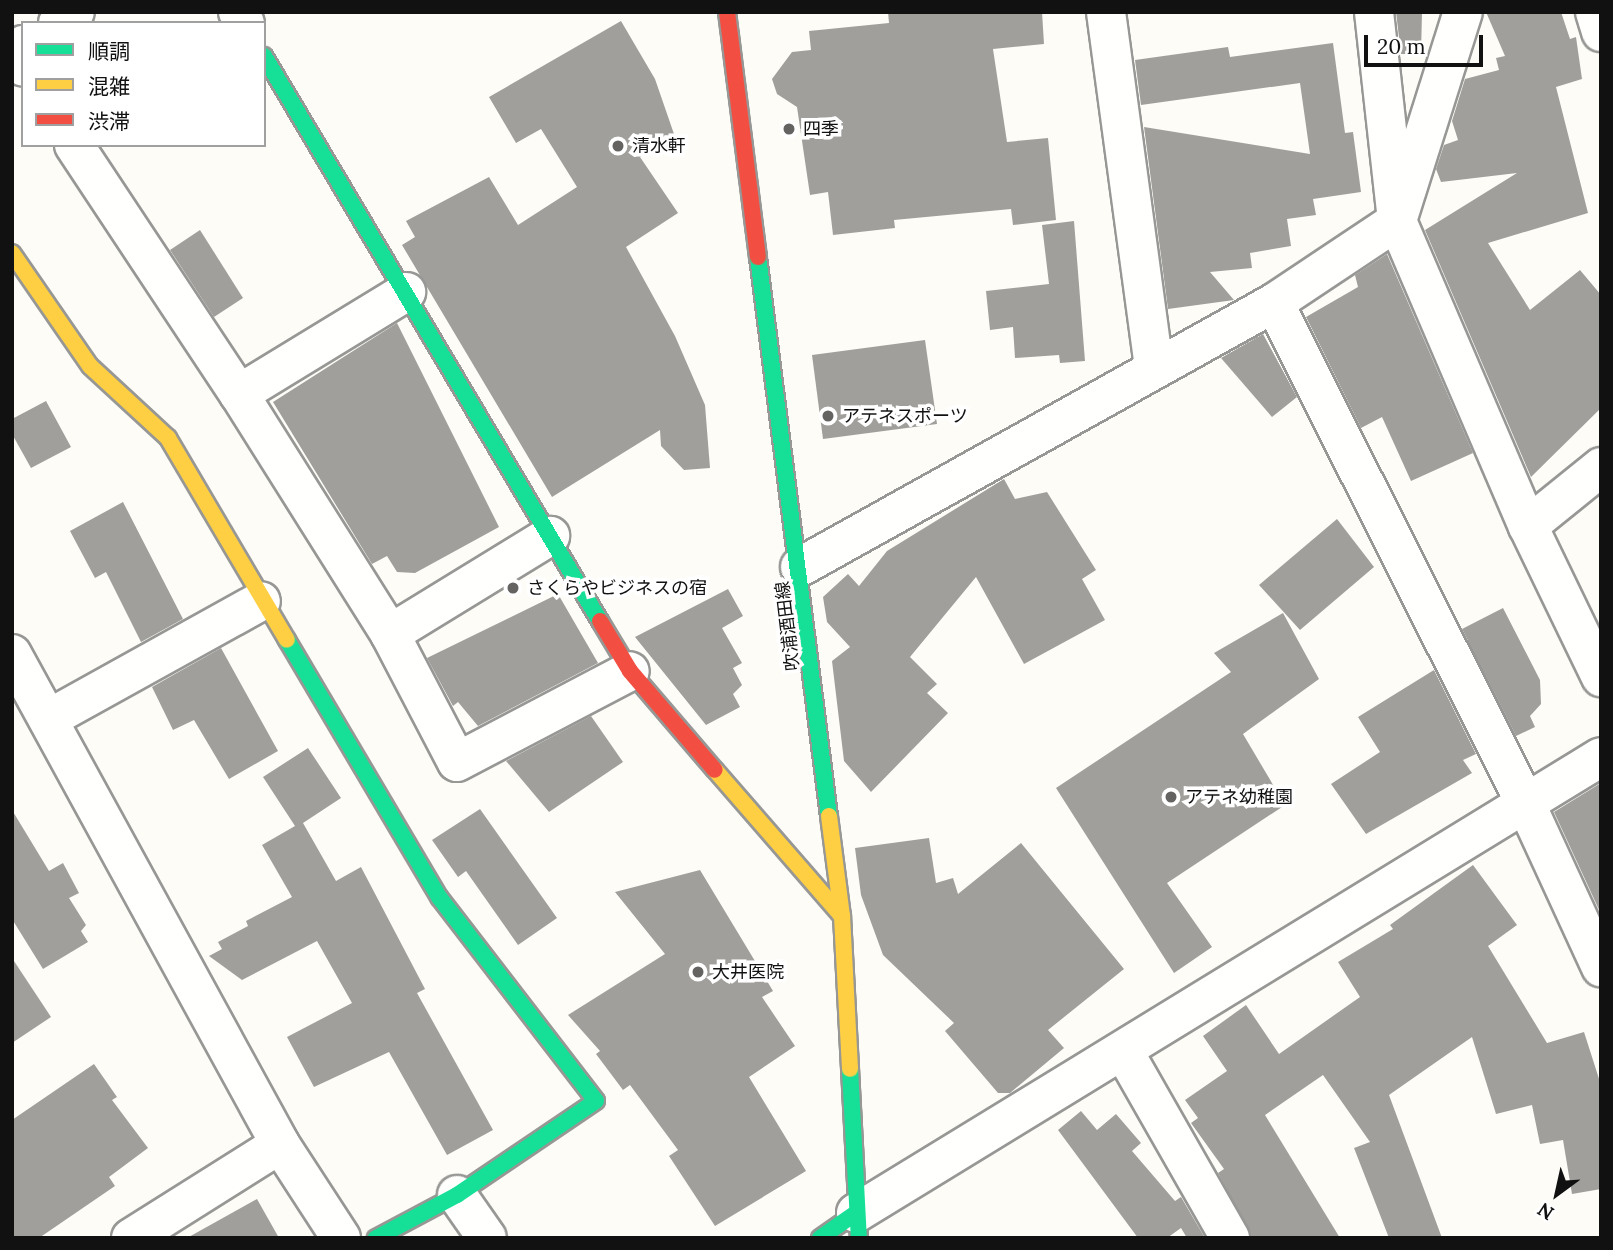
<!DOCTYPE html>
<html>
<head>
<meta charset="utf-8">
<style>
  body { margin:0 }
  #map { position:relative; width:1613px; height:1250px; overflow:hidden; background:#fdfcf7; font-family:Lora,"Noto Sans JP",serif }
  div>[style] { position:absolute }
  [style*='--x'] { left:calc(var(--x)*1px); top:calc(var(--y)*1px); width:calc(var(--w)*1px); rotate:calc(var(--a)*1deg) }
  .building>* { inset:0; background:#a19f9c }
  .roads { filter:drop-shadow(2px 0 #979795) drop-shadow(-2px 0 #979795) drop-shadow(0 2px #979795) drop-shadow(0 -2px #979795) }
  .street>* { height:38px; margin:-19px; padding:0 19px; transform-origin:19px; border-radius:19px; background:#fffffe }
  .fast>* { height:16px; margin:-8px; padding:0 8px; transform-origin:8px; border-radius:8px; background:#16e098 }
  .slow>* { height:16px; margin:-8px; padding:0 8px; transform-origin:8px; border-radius:8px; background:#ffcf43 }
  .jam>* { height:16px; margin:-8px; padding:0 8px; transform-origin:8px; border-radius:8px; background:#f24e42 }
  .dots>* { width:19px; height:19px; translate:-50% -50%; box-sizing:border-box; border:4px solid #fff; border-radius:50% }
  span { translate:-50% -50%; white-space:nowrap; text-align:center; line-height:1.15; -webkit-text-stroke:7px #fff; paint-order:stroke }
  .poi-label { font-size:18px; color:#111 }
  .left { translate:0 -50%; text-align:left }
  .street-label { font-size:18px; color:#111 }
  .frame { position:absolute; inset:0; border:14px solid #111; pointer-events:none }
  .legend { position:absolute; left:21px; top:21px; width:245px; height:126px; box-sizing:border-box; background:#fff; border:2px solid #a0a0a0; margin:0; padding:9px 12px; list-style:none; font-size:21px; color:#111 }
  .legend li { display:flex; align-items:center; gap:14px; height:35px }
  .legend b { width:35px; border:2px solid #a0a0a0 }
  .north { position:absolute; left:1522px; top:1159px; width:70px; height:70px; -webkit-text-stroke:5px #fff; paint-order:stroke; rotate:213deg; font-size:19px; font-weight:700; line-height:28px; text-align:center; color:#111 }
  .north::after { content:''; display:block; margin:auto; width:24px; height:32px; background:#111; clip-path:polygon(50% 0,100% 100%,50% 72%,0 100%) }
  .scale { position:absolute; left:1364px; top:35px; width:119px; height:32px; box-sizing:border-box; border:4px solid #111; border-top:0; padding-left:9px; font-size:21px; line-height:24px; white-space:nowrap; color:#111; -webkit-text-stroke:5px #fff; paint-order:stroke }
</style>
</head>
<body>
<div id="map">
  <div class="building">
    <i style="clip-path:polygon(888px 12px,1042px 12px,1044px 44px,993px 49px,1007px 142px,1048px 138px,1056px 220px,1013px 225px,1011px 209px,894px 220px,895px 228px,833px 235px,828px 192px,810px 195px,797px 107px,777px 94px,772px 79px,792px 52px,811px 50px,809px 31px,889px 23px)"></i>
    <i style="clip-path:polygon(1396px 12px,1422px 12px,1421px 54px,1401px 54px)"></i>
    <i style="clip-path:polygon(1486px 12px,1561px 12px,1570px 39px,1576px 37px,1582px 79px,1556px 87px,1588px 213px,1488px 243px,1530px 310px,1580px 270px,1601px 295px,1601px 408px,1531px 477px,1425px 230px,1517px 173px,1441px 182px,1436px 169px,1444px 145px,1458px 140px,1452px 121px,1465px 79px,1499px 70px,1496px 58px,1505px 56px)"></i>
    <i style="clip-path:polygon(621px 21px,655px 79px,674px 134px,640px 157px,678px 213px,626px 247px,675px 336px,705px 405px,710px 468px,684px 470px,661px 446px,660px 430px,552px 497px,402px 245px,415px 237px,406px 221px,489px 177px,518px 225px,577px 187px,541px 129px,516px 143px,489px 97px)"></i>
    <i style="clip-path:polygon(1333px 43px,1345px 133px,1353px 132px,1361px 192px,1313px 199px,1316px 215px,1287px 219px,1291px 246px,1250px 253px,1252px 268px,1210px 272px,1234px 300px,1168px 309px,1144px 127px,1310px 154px,1300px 83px,1141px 105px,1135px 60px,1228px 47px,1230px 57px)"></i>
    <i style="clip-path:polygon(1074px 221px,1085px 361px,1060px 363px,1059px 355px,1015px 358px,1013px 327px,990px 330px,986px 291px,1049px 284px,1042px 225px)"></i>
    <i style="clip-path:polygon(200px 230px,243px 298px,214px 317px,170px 250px)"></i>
    <i style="clip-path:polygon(1387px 254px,1473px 453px,1411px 481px,1382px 417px,1361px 428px,1306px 317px,1358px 287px,1355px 275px)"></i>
    <i style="clip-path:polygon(397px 323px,499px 527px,415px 573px,397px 572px,387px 556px,372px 564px,273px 402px)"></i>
    <i style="clip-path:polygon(1263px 334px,1297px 397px,1272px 417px,1221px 358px)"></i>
    <i style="clip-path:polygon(925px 340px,937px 424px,823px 439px,812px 355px)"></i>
    <i style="clip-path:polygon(46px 401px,71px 447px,31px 468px,12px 434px,12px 419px)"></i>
    <i style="clip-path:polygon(1004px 479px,1015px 499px,1047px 492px,1096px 570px,1082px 579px,1105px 620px,1024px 664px,976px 577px,910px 657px,937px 684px,927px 693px,948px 713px,871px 792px,844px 761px,832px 661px,850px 647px,827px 622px,823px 597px,848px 574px,859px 586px,887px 551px)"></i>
    <i style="clip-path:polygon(123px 502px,183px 619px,141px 642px,106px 572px,95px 578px,70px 531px)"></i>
    <i style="clip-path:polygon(1337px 519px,1374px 567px,1300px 630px,1259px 585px)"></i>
    <i style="clip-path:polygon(728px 589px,743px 616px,722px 628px,742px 663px,733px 668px,742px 685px,733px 694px,740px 707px,706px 725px,635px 637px)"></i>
    <i style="clip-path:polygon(558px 594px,598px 663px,478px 726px,458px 702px,453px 706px,427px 658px)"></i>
    <i style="clip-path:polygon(1503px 608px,1540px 680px,1541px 704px,1530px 716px,1535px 727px,1516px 736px,1462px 629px)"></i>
    <i style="clip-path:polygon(1283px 613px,1319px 679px,1243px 734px,1285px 805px,1167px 883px,1212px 947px,1174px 973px,1056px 788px,1231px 672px,1214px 653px)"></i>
    <i style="clip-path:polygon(221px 648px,278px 751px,229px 779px,194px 720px,173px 730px,152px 687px)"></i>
    <i style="clip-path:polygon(1434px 670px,1476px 754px,1463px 760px,1472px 773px,1366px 834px,1331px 784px,1380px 752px,1358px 717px)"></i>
    <i style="clip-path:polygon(591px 716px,623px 762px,549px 812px,506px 761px)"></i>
    <i style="clip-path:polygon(308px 748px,341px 798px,303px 823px,336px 881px,361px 867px,425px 989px,417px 993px,493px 1130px,447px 1155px,389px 1052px,314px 1087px,287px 1037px,352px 1003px,317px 941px,242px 980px,209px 956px,222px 949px,218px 942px,248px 926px,246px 921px,292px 897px,262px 845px,295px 826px,263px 777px)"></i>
    <i style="clip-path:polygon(1601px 783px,1601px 914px,1554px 812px)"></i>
    <i style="clip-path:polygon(480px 809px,557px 918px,518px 945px,466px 871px,458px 877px,432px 840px)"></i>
    <i style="clip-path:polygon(12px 810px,49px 871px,63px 863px,79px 893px,69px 898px,86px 925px,81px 931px,88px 942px,43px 969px,12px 919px)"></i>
    <i style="clip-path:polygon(929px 838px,936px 883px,953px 878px,958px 894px,1021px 843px,1124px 969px,1048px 1030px,1064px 1048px,1010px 1093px,998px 1093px,945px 1031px,954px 1023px,883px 955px,861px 895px,855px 848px)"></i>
    <i style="clip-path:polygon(1473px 865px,1517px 925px,1488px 946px,1547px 1043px,1584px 1032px,1601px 1085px,1601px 1189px,1572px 1194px,1563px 1140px,1540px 1144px,1532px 1105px,1496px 1114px,1472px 1037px,1389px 1095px,1442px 1238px,1389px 1238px,1354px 1148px,1370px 1142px,1323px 1075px,1265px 1115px,1340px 1238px,1252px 1238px,1218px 1173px,1224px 1169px,1191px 1123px,1198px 1118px,1185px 1100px,1227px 1071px,1203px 1036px,1246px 1005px,1279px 1054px,1360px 997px,1338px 962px,1393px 929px,1390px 925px)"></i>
    <i style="clip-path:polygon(700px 870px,773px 991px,762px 997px,795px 1046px,749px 1077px,806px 1171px,715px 1226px,669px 1156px,678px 1150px,630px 1085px,623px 1090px,596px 1054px,600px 1051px,568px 1015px,665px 954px,615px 892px)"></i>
    <i style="clip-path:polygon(12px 958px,51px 1017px,12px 1043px)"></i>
    <i style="clip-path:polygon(94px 1064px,117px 1097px,112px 1100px,148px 1148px,109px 1177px,115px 1186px,39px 1238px,12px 1238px,12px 1120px)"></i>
    <i style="clip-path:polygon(1081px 1111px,1097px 1130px,1116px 1114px,1141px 1143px,1132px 1151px,1175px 1201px,1181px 1197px,1205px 1238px,1187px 1238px,1181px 1228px,1167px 1238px,1138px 1238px,1058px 1130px)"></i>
    <i style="clip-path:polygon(257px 1199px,279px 1238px,187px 1238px)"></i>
  </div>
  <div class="roads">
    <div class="street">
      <i style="--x:238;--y:12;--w:13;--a:58"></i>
      <i style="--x:1106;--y:12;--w:357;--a:82.3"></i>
      <i style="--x:1374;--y:12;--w:210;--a:83.7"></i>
      <i style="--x:1397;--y:221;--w:332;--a:66.8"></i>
      <i style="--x:1528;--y:526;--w:168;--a:64.2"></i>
      <i style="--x:1595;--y:12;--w:21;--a:73"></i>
      <i style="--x:58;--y:23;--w:20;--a:-33"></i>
      <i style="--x:23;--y:45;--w:13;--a:151"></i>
      <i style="--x:12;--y:51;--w:19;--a:55"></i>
      <i style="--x:74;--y:145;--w:299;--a:56.5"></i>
      <i style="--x:239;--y:394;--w:196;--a:-31.4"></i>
      <i style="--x:1274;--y:303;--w:559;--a:63.3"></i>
      <i style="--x:1525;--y:802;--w:182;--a:65.3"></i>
      <i style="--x:239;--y:394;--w:284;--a:57.8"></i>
      <i style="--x:390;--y:634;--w:144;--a:62.4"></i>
      <i style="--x:457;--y:762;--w:195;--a:-27.7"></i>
      <i style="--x:1528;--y:526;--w:94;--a:-38.9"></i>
      <i style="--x:800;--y:567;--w:543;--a:-29.12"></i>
      <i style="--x:1274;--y:303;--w:148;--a:-33.7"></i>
      <i style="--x:1397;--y:221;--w:219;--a:-72.5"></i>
      <i style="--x:390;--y:634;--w:188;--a:-31.5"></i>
      <i style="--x:12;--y:654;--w:559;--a:61.32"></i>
      <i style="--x:280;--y:1144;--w:112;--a:57"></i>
      <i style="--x:50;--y:718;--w:241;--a:-29"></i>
      <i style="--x:1124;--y:1052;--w:214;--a:60.3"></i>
      <i style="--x:457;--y:1195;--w:52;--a:55.1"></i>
      <i style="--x:856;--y:1213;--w:873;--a:-31.47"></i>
      <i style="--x:131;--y:1238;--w:176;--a:-32.2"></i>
    </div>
    <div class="fast">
      <i style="--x:264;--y:56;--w:657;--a:59.26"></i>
      <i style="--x:758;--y:257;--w:563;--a:82.76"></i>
      <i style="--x:287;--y:640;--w:299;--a:59.4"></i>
      <i style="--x:439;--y:897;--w:257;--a:52.4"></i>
      <i style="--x:596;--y:1101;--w:168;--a:145.9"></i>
      <i style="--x:457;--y:1195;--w:92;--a:152"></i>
      <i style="--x:850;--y:1069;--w:169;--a:87"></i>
      <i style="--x:820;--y:1238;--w:44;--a:-34.8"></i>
    </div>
    <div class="slow">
      <i style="--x:12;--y:253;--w:137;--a:55.4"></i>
      <i style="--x:90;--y:366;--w:106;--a:42.7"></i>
      <i style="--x:168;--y:438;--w:234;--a:59.5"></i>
      <i style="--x:715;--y:770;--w:194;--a:49"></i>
      <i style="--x:829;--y:816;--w:101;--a:82.6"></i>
      <i style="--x:842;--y:916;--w:153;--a:87"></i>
    </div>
    <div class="jam">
      <i style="--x:727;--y:12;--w:247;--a:82.8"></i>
      <i style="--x:600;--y:621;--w:58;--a:59"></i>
      <i style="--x:630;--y:671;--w:130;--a:49.4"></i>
    </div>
  </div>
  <div class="dots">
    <i style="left:789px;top:129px;background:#646362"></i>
    <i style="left:618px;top:146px;background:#646362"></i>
    <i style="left:828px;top:416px;background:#646362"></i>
    <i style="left:513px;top:588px;background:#646362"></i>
    <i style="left:1171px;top:797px;background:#646362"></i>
    <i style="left:698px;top:972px;background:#646362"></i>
  </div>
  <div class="poi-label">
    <span class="left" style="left:803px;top:129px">四季</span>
    <span class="left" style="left:632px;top:146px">清水軒</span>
    <span class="left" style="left:842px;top:416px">アテネスポーツ</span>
    <span class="left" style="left:527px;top:588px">さくらやビジネスの宿</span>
    <span class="left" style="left:1185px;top:797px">アテネ幼稚園</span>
    <span class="left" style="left:712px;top:972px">大井医院</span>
  </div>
  <div class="street-label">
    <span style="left:788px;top:626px;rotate:-97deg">吹浦酒田線</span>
  </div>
  <div class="frame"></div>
  <ul class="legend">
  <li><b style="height:9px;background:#16e098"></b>順調</li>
  <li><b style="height:9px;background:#ffcf43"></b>混雑</li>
  <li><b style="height:9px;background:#f24e42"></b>渋滞</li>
  </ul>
  <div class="north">N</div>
  <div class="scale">20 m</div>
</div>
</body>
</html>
